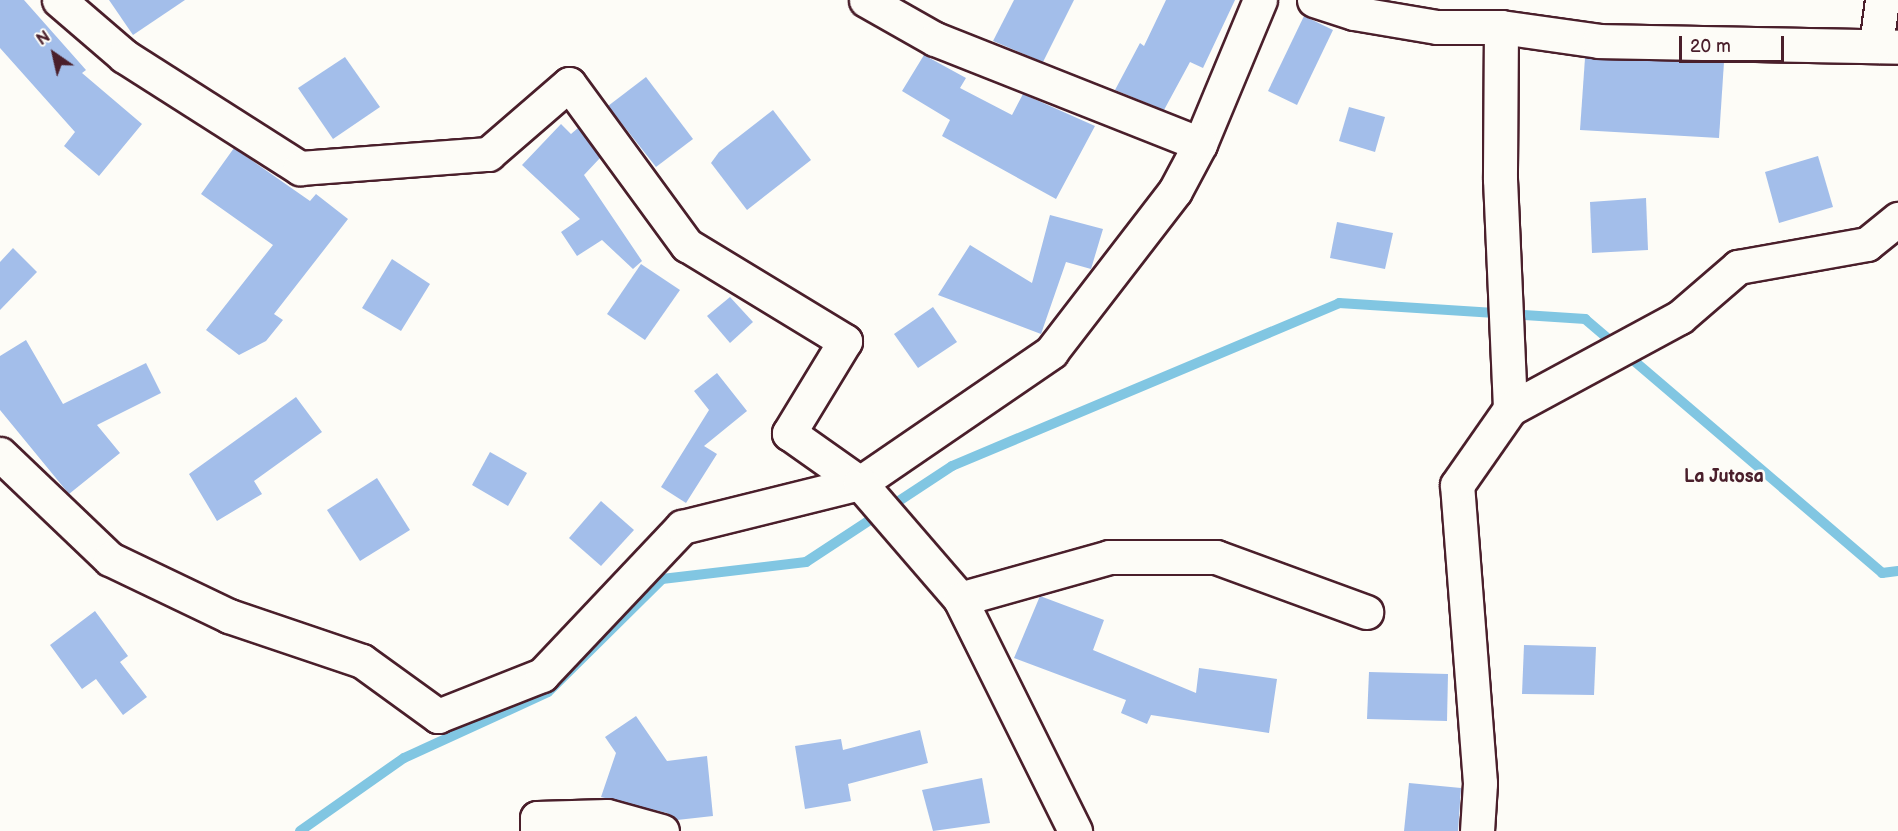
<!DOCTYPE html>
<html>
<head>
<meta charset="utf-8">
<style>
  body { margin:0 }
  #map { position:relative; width:1898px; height:831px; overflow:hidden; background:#fdfcf7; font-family:"Balsamiq Sans",sans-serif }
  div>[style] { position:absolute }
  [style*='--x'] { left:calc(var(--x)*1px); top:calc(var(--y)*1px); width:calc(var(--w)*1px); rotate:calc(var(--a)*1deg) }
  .stream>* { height:10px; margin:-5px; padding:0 5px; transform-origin:5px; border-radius:5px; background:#81c6e2 }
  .building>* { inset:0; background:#a3beea }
  .roads { filter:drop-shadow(2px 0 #4a1f2b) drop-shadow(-2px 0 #4a1f2b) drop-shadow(0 2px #4a1f2b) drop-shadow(0 -2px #4a1f2b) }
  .minor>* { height:33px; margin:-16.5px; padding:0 16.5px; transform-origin:16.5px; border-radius:16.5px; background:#fdfcf7 }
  span { translate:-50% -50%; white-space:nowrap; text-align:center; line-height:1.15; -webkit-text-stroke:5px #fdfcf7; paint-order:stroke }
  .quarter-label { font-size:18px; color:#4a1f2b; font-weight:700 }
  .north { position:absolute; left:24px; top:24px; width:60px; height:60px; -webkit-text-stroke:4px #fdfcf7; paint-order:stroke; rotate:326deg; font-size:16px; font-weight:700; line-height:24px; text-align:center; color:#4a1f2b }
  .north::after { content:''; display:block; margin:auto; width:21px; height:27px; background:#4a1f2b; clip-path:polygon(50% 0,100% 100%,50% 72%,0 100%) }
  .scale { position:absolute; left:1679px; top:36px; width:105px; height:27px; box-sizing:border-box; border:3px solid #4a1f2b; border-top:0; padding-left:8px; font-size:18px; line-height:21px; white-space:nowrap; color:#4a1f2b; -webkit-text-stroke:4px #fdfcf7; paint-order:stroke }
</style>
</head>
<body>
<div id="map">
  <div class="stream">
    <i style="--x:300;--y:831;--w:127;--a:-35.1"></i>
    <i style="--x:404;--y:758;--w:158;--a:-24.6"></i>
    <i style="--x:548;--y:692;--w:161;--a:-44.7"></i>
    <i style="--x:662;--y:579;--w:145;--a:-6.7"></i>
    <i style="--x:806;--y:562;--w:175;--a:-33.3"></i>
    <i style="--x:952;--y:466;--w:420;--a:-22.8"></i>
    <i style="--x:1339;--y:303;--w:247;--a:3.7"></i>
    <i style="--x:1585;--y:319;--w:391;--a:40.5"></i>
    <i style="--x:1882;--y:573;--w:16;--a:-7"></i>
  </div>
  <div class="building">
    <i style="clip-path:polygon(0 0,24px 0,86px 70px,82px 73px,142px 124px,99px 176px,64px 146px,75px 132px,0 48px)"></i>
    <i style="clip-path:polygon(109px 0,185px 0,133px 35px)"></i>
    <i style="clip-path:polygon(1014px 0,1074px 0,1043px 62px,993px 41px)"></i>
    <i style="clip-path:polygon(1166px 0,1235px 0,1203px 68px,1190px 62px,1164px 110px,1115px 90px,1140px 43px,1144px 46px)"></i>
    <i style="clip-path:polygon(1304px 16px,1333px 30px,1297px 105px,1268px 91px)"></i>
    <i style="clip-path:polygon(924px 55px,966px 78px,960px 88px,1012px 115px,1023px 94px,1095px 126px,1056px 199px,942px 136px,950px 120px,902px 91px)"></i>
    <i style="clip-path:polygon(345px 57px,380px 107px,333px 139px,298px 88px)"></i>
    <i style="clip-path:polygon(1585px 58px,1724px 62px,1719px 138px,1580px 130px)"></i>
    <i style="clip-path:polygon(646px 77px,693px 139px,656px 167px,608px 106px)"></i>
    <i style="clip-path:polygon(1349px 107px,1385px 117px,1375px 152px,1339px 141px)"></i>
    <i style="clip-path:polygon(773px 110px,811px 160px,747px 210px,711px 163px,719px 152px)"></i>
    <i style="clip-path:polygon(561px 124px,571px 134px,578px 128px,600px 158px,584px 175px,642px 261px,633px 269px,602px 240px,577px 256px,561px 232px,580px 219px,522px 165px)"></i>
    <i style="clip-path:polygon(234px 148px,310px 201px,316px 194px,348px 219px,274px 314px,283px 320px,266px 341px,239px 355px,206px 330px,273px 245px,201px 194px)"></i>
    <i style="clip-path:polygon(1818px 156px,1833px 207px,1779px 223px,1765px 172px)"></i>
    <i style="clip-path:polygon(1646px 198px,1648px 250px,1592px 253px,1590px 202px)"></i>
    <i style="clip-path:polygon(1050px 215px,1103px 229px,1091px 269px,1066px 262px,1041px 334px,938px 295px,970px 245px,1032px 283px)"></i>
    <i style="clip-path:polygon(1337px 222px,1393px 233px,1385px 269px,1330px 258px)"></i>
    <i style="clip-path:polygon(13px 248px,37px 272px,0 310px,0 262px)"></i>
    <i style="clip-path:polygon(392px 259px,430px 284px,401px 331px,362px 308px)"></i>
    <i style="clip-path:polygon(641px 264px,680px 290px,645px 340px,607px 314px)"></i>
    <i style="clip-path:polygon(730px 297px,753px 322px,730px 343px,707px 316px)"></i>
    <i style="clip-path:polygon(933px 307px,957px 342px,918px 368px,894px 334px)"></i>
    <i style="clip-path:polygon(26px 340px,63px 404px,146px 363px,161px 393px,97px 425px,120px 453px,69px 494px,0 410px,0 356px)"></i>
    <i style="clip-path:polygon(717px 373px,747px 411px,704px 446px,717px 454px,686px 503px,661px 487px,709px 410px,694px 391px)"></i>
    <i style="clip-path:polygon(296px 397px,322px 432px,254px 481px,262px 494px,217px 521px,189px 474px)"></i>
    <i style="clip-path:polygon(490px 452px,527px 473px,508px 506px,472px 485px)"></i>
    <i style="clip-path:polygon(377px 478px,410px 530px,360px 561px,327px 510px)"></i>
    <i style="clip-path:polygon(601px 501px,634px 530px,601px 566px,569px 538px)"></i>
    <i style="clip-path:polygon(1040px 596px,1104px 620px,1093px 650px,1196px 693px,1199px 668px,1277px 679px,1269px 733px,1151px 715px,1147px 724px,1121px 713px,1126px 700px,1014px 658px)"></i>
    <i style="clip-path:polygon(95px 611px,128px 656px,120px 662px,147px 697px,123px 715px,96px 679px,82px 689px,50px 645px)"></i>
    <i style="clip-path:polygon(1524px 645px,1596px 647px,1594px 695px,1522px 694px)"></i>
    <i style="clip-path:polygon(1369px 672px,1448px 674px,1447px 721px,1367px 719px)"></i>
    <i style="clip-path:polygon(636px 716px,667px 761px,707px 756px,713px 816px,677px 820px,667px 813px,601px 797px,616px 753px,605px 737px)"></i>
    <i style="clip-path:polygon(920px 730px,928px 763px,848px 784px,851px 801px,805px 809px,795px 746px,841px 739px,843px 750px)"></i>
    <i style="clip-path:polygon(982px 778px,990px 823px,933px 831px,922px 790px)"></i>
    <i style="clip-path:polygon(1409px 783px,1461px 788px,1458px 831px,1404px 831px)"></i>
  </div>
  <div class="roads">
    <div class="minor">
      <i style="--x:59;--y:0;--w:86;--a:40.7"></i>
      <i style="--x:124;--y:56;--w:209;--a:32.5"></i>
      <i style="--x:300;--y:168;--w:189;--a:-4.3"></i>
      <i style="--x:488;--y:154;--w:107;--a:-40.8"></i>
      <i style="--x:569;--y:84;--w:200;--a:53.8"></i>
      <i style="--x:687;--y:245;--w:185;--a:31.3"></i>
      <i style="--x:845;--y:341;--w:108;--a:121.3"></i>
      <i style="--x:789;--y:433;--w:87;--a:35.2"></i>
      <i style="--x:860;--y:483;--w:232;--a:-34.4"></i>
      <i style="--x:1051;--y:352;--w:203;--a:-52.4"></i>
      <i style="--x:1175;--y:191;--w:53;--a:-62"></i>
      <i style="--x:1200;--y:144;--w:156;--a:-67.4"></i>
      <i style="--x:866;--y:0;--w:79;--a:29.5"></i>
      <i style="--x:935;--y:39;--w:285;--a:21.6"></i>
      <i style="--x:1314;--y:0;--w:42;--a:18"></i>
      <i style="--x:1354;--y:13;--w:84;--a:9.6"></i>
      <i style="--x:1437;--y:27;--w:64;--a:0"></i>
      <i style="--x:1501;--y:27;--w:99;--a:8.1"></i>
      <i style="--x:1599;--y:41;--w:299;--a:1.1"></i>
      <i style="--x:1501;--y:27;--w:152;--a:90.4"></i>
      <i style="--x:1500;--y:179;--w:230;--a:87.5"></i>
      <i style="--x:1876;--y:46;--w:46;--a:-82.6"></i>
      <i style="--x:0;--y:454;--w:152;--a:43.7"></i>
      <i style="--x:110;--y:559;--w:132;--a:25.6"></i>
      <i style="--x:229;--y:616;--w:140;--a:18.7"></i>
      <i style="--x:362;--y:661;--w:94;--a:35.9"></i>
      <i style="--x:438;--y:716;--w:112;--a:-21.5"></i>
      <i style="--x:542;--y:675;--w:204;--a:-46.6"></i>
      <i style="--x:682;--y:527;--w:183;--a:-13.9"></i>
      <i style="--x:860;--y:483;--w:153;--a:49.2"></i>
      <i style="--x:960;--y:599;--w:259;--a:63.6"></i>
      <i style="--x:960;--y:599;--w:155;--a:-15.7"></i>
      <i style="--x:1109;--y:557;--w:107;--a:0"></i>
      <i style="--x:1216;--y:557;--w:160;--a:20.1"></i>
      <i style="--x:537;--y:831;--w:13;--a:-90"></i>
      <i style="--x:537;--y:818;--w:70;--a:-1.6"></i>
      <i style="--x:607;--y:816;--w:57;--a:15.3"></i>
      <i style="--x:1477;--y:831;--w:48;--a:-86.4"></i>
      <i style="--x:1480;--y:783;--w:299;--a:-94.4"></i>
      <i style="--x:1457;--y:485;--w:93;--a:-55.1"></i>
      <i style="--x:1510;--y:409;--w:193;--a:-28.4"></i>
      <i style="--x:1680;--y:317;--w:77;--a:-40.8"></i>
      <i style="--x:1738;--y:267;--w:131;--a:-10.1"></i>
      <i style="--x:1867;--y:244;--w:40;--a:-39"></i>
    </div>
  </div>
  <div class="quarter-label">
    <span style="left:1724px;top:477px">La Jutosa</span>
  </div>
  <div class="north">N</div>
  <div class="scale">20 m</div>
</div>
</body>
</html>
